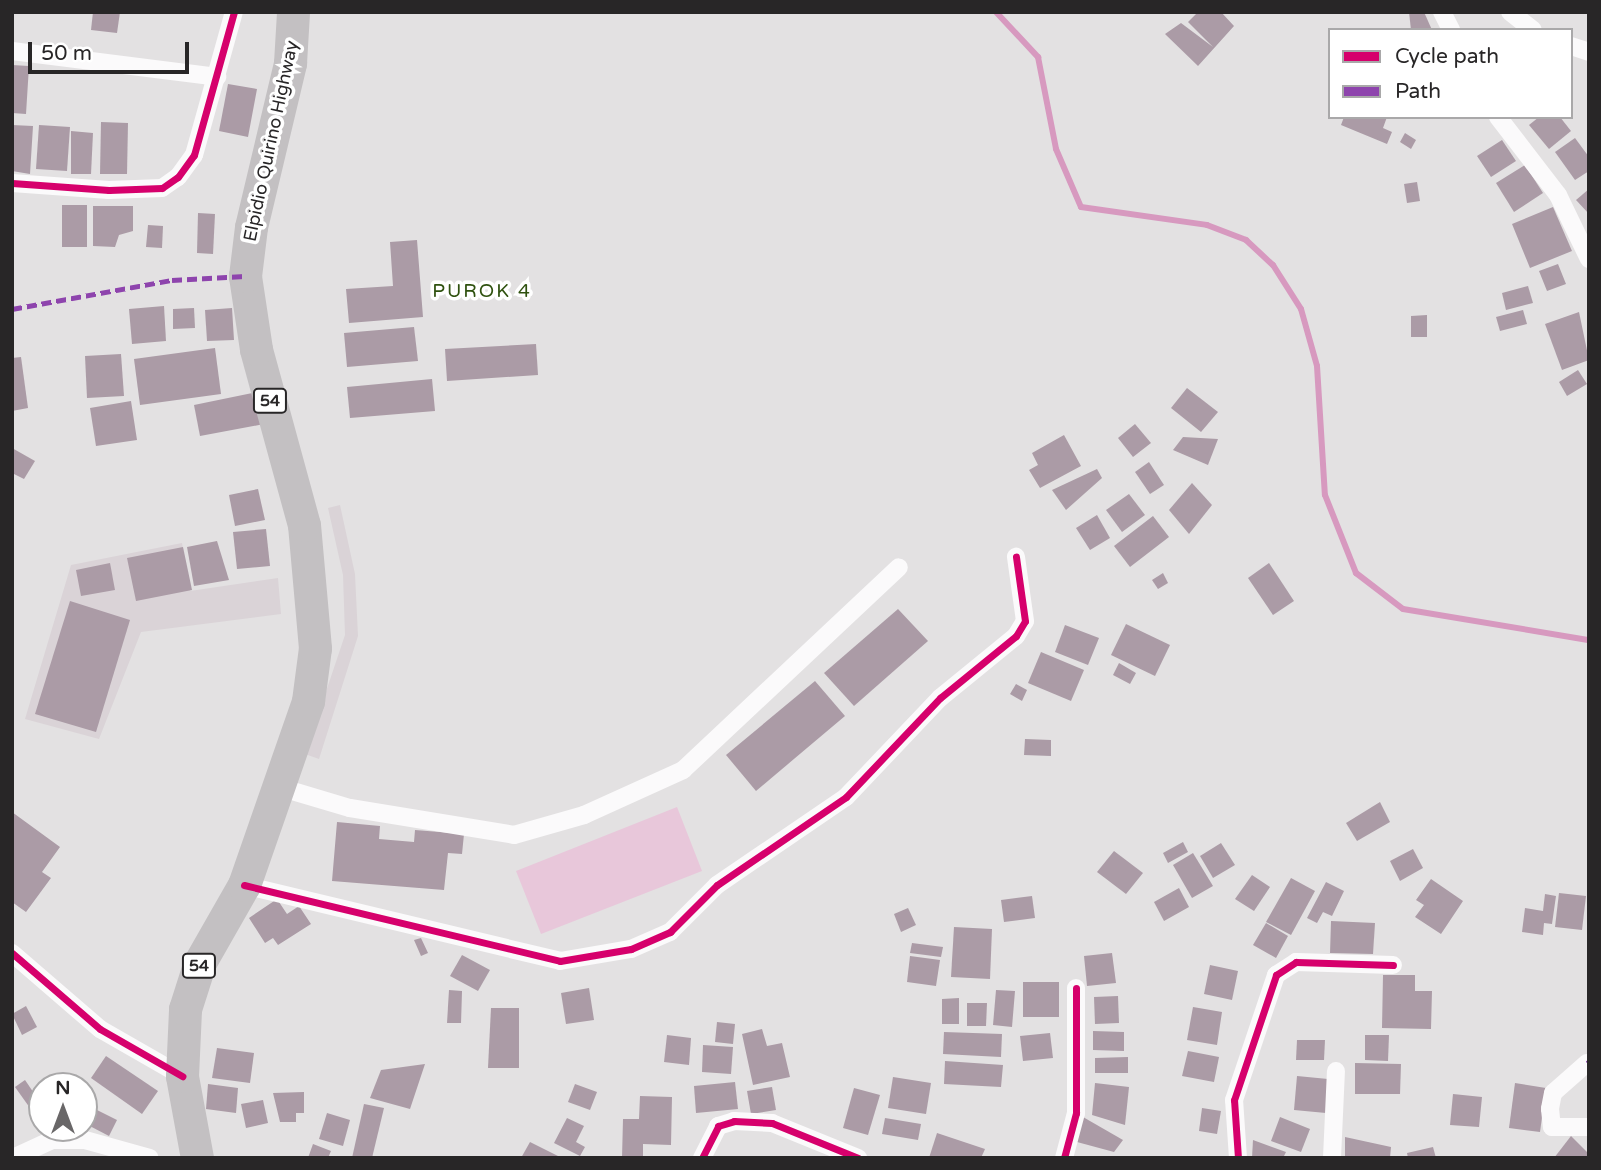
<!DOCTYPE html>
<html>
<head>
<meta charset="utf-8">
<style>
  body { margin:0 }
  #map { position:relative; width:1601px; height:1170px; overflow:hidden; background:#e3e1e2; font-family:"Varela Round",sans-serif }
  div>[style] { position:absolute }
  [style*='--x'] { left:calc(var(--x)*1px); top:calc(var(--y)*1px); width:calc(var(--w)*1px); rotate:calc(var(--a)*1deg) }
  .built>* { inset:0; background:#dad3d7 }
  .green>* { inset:0; background:#e8c7da }
  .stream>* { height:6px; margin:-3px; padding:0 3px; transform-origin:3px; border-radius:3px; background:#d799bf }
  .building>* { inset:0; background:#ab9ba6 }
  .street>* { height:18px; margin:-9px; padding:0 9px; transform-origin:9px; border-radius:9px; background:#fbfafb }
  .highway>* { height:33px; margin:-16.5px; padding:0 16.5px; transform-origin:16.5px; border-radius:16.5px; background:#c3c0c2 }
  .quiet>* { height:5px; margin-top:-2.5px; transform-origin:0; background:repeating-linear-gradient(90deg,#8e44ad 0 10px,transparent 0 15px) }
  .cycleway>* { height:7px; margin:-3.5px; padding:0 3.5px; transform-origin:3.5px; border-radius:3.5px; background:#d6006c }
  span { translate:-50% -50%; white-space:nowrap; text-align:center; line-height:1.15; -webkit-text-stroke:7px #fff; paint-order:stroke }
  .shield-label span { padding:2px 5px; background:#fff; border:2px solid; border-radius:5px; -webkit-text-stroke-width:0 }
  .shield-label { font-size:16px; color:#282627; font-weight:700 }
  .street-label { font-size:18px; color:#282627 }
  .neighbourhood-label { font-size:19px; color:#2f510f; letter-spacing:2px }
  .frame { position:absolute; inset:0; border:14px solid #282627; pointer-events:none }
  .legend { position:absolute; left:1328px; top:28px; width:245px; height:91px; box-sizing:border-box; background:#fff; border:2px solid #a9a8a9; margin:0; padding:9px 12px; list-style:none; font-size:21px; color:#282627 }
  .legend li { display:flex; align-items:center; gap:14px; height:35px }
  .legend b { width:35px; border:2px solid #a9a8a9 }
  .north { position:absolute; left:28px; top:1072px; width:70px; height:70px; box-sizing:border-box; background:#fff; border:2px solid #a9a8a9; border-radius:50%; rotate:0deg; font-size:19px; font-weight:700; line-height:28px; text-align:center; color:#282627 }
  .north::after { content:''; display:block; margin:auto; width:24px; height:32px; background:#696768; clip-path:polygon(50% 0,100% 100%,50% 72%,0 100%) }
  .scale { position:absolute; left:28px; top:42px; width:161px; height:32px; box-sizing:border-box; border:4px solid #282627; border-top:0; padding-left:9px; font-size:21px; line-height:24px; white-space:nowrap; color:#282627; -webkit-text-stroke:5px #fff; paint-order:stroke }
</style>
</head>
<body>
<div id="map">
  <div class="built">
    <i style="clip-path:polygon(340px 505px,355px 574px,358px 636px,319px 759px,305px 754px,345px 635px,343px 575px,328px 508px)"></i>
    <i style="clip-path:polygon(182px 543px,190px 591px,278px 578px,281px 614px,141px 632px,99px 739px,25px 719px,71px 565px)"></i>
  </div>
  <div class="green">
    <i style="clip-path:polygon(677px 807px,702px 871px,541px 934px,516px 871px)"></i>
  </div>
  <div class="stream">
    <i style="--x:996;--y:12;--w:62;--a:47"></i>
    <i style="--x:1038;--y:57;--w:94;--a:78.9"></i>
    <i style="--x:1056;--y:149;--w:63;--a:66.7"></i>
    <i style="--x:1081;--y:207;--w:127;--a:8.1"></i>
    <i style="--x:1207;--y:225;--w:42;--a:21"></i>
    <i style="--x:1246;--y:240;--w:37;--a:43"></i>
    <i style="--x:1273;--y:265;--w:52;--a:57.5"></i>
    <i style="--x:1301;--y:309;--w:59;--a:74.3"></i>
    <i style="--x:1317;--y:366;--w:129;--a:86.5"></i>
    <i style="--x:1325;--y:495;--w:84;--a:68.3"></i>
    <i style="--x:1356;--y:573;--w:59;--a:37.5"></i>
    <i style="--x:1403;--y:609;--w:189;--a:9.5"></i>
  </div>
  <div class="building">
    <i style="clip-path:polygon(93px 12px,120px 12px,117px 33px,91px 30px)"></i>
    <i style="clip-path:polygon(1198px 12px,1221px 12px,1234px 26px,1198px 66px,1165px 34px,1181px 23px,1213px 47px,1188px 22px)"></i>
    <i style="clip-path:polygon(1409px 12px,1424px 12px,1432px 30px,1411px 30px)"></i>
    <i style="clip-path:polygon(12px 65px,29px 66px,26px 114px,12px 113px)"></i>
    <i style="clip-path:polygon(228px 84px,257px 89px,248px 137px,219px 131px)"></i>
    <i style="clip-path:polygon(1344px 117px,1387px 117px,1383px 128px,1392px 132px,1387px 144px,1341px 125px)"></i>
    <i style="clip-path:polygon(1539px 117px,1560px 117px,1571px 131px,1549px 149px,1529px 125px)"></i>
    <i style="clip-path:polygon(101px 122px,128px 123px,127px 174px,100px 174px)"></i>
    <i style="clip-path:polygon(12px 125px,33px 126px,30px 174px,12px 171px)"></i>
    <i style="clip-path:polygon(39px 125px,70px 127px,67px 171px,36px 169px)"></i>
    <i style="clip-path:polygon(71px 131px,93px 133px,91px 174px,71px 174px)"></i>
    <i style="clip-path:polygon(1405px 133px,1416px 140px,1411px 149px,1400px 142px)"></i>
    <i style="clip-path:polygon(1575px 138px,1589px 157px,1589px 171px,1575px 180px,1555px 152px)"></i>
    <i style="clip-path:polygon(1502px 140px,1516px 161px,1491px 177px,1477px 156px)"></i>
    <i style="clip-path:polygon(1525px 165px,1543px 193px,1514px 212px,1496px 183px)"></i>
    <i style="clip-path:polygon(1417px 182px,1420px 201px,1407px 203px,1404px 184px)"></i>
    <i style="clip-path:polygon(1589px 189px,1589px 214px,1576px 200px)"></i>
    <i style="clip-path:polygon(62px 205px,87px 205px,87px 247px,62px 247px)"></i>
    <i style="clip-path:polygon(93px 206px,133px 206px,133px 231px,119px 235px,115px 247px,93px 246px)"></i>
    <i style="clip-path:polygon(1553px 207px,1572px 251px,1530px 268px,1512px 224px)"></i>
    <i style="clip-path:polygon(198px 213px,215px 214px,213px 254px,197px 253px)"></i>
    <i style="clip-path:polygon(148px 225px,163px 226px,162px 248px,146px 247px)"></i>
    <i style="clip-path:polygon(417px 240px,423px 317px,349px 323px,346px 289px,393px 286px,390px 242px)"></i>
    <i style="clip-path:polygon(1558px 264px,1566px 284px,1547px 291px,1539px 271px)"></i>
    <i style="clip-path:polygon(1528px 286px,1533px 303px,1506px 310px,1502px 293px)"></i>
    <i style="clip-path:polygon(164px 306px,166px 341px,132px 344px,129px 309px)"></i>
    <i style="clip-path:polygon(194px 308px,195px 328px,173px 329px,173px 309px)"></i>
    <i style="clip-path:polygon(232px 308px,234px 340px,207px 341px,205px 310px)"></i>
    <i style="clip-path:polygon(1523px 310px,1527px 324px,1500px 331px,1496px 317px)"></i>
    <i style="clip-path:polygon(1579px 312px,1589px 360px,1562px 370px,1545px 324px)"></i>
    <i style="clip-path:polygon(1427px 315px,1427px 337px,1411px 337px,1411px 316px)"></i>
    <i style="clip-path:polygon(414px 327px,418px 361px,347px 367px,344px 333px)"></i>
    <i style="clip-path:polygon(536px 344px,538px 375px,447px 381px,445px 349px)"></i>
    <i style="clip-path:polygon(215px 348px,221px 394px,140px 405px,134px 359px)"></i>
    <i style="clip-path:polygon(121px 354px,124px 396px,87px 398px,85px 356px)"></i>
    <i style="clip-path:polygon(21px 357px,28px 408px,12px 411px,12px 358px)"></i>
    <i style="clip-path:polygon(1578px 370px,1587px 384px,1567px 396px,1559px 382px)"></i>
    <i style="clip-path:polygon(432px 379px,435px 411px,350px 418px,347px 387px)"></i>
    <i style="clip-path:polygon(1187px 388px,1218px 412px,1201px 432px,1171px 408px)"></i>
    <i style="clip-path:polygon(257px 392px,264px 424px,200px 436px,194px 405px)"></i>
    <i style="clip-path:polygon(131px 401px,137px 440px,96px 446px,90px 408px)"></i>
    <i style="clip-path:polygon(1135px 424px,1151px 443px,1133px 457px,1118px 438px)"></i>
    <i style="clip-path:polygon(1064px 435px,1081px 466px,1040px 488px,1029px 470px,1038px 465px,1032px 453px)"></i>
    <i style="clip-path:polygon(1183px 437px,1218px 439px,1208px 465px,1173px 450px)"></i>
    <i style="clip-path:polygon(12px 448px,35px 461px,24px 479px,12px 473px)"></i>
    <i style="clip-path:polygon(1149px 462px,1164px 485px,1150px 494px,1135px 472px)"></i>
    <i style="clip-path:polygon(1097px 469px,1102px 478px,1066px 510px,1052px 490px)"></i>
    <i style="clip-path:polygon(1192px 483px,1212px 505px,1189px 534px,1169px 510px)"></i>
    <i style="clip-path:polygon(258px 489px,265px 520px,235px 526px,229px 495px)"></i>
    <i style="clip-path:polygon(1129px 494px,1145px 515px,1122px 532px,1106px 510px)"></i>
    <i style="clip-path:polygon(1097px 515px,1110px 538px,1090px 550px,1076px 528px)"></i>
    <i style="clip-path:polygon(1153px 516px,1169px 537px,1130px 567px,1114px 546px)"></i>
    <i style="clip-path:polygon(266px 529px,270px 566px,237px 569px,233px 532px)"></i>
    <i style="clip-path:polygon(217px 541px,229px 580px,194px 586px,187px 547px)"></i>
    <i style="clip-path:polygon(183px 547px,192px 590px,136px 601px,127px 558px)"></i>
    <i style="clip-path:polygon(110px 563px,115px 590px,81px 596px,76px 570px)"></i>
    <i style="clip-path:polygon(1269px 563px,1294px 601px,1273px 615px,1248px 578px)"></i>
    <i style="clip-path:polygon(1163px 573px,1168px 583px,1158px 589px,1152px 580px)"></i>
    <i style="clip-path:polygon(70px 601px,130px 620px,96px 732px,35px 714px)"></i>
    <i style="clip-path:polygon(898px 609px,928px 641px,854px 706px,824px 673px)"></i>
    <i style="clip-path:polygon(1126px 624px,1170px 645px,1155px 676px,1111px 655px)"></i>
    <i style="clip-path:polygon(1065px 625px,1099px 638px,1088px 665px,1055px 652px)"></i>
    <i style="clip-path:polygon(1041px 652px,1084px 670px,1071px 701px,1028px 683px)"></i>
    <i style="clip-path:polygon(1119px 663px,1136px 673px,1130px 684px,1113px 675px)"></i>
    <i style="clip-path:polygon(815px 681px,845px 716px,756px 791px,726px 755px)"></i>
    <i style="clip-path:polygon(1016px 684px,1027px 690px,1022px 701px,1010px 694px)"></i>
    <i style="clip-path:polygon(1025px 739px,1051px 740px,1051px 756px,1024px 755px)"></i>
    <i style="clip-path:polygon(1380px 802px,1390px 822px,1357px 841px,1346px 823px)"></i>
    <i style="clip-path:polygon(12px 812px,60px 847px,42px 872px,51px 878px,26px 912px,12px 902px)"></i>
    <i style="clip-path:polygon(337px 822px,380px 826px,379px 839px,414px 842px,415px 830px,464px 834px,462px 854px,448px 853px,444px 890px,332px 881px)"></i>
    <i style="clip-path:polygon(1183px 842px,1188px 852px,1168px 863px,1163px 853px)"></i>
    <i style="clip-path:polygon(1221px 843px,1235px 865px,1213px 878px,1200px 856px)"></i>
    <i style="clip-path:polygon(1413px 849px,1423px 868px,1400px 881px,1390px 861px)"></i>
    <i style="clip-path:polygon(1114px 851px,1143px 873px,1126px 894px,1097px 872px)"></i>
    <i style="clip-path:polygon(1193px 853px,1213px 886px,1192px 898px,1173px 865px)"></i>
    <i style="clip-path:polygon(1252px 875px,1270px 887px,1254px 911px,1235px 899px)"></i>
    <i style="clip-path:polygon(1291px 878px,1315px 891px,1291px 935px,1266px 922px)"></i>
    <i style="clip-path:polygon(1431px 879px,1463px 901px,1441px 934px,1415px 917px,1424px 905px,1416px 900px)"></i>
    <i style="clip-path:polygon(1326px 882px,1344px 891px,1332px 916px,1323px 912px,1317px 923px,1307px 918px)"></i>
    <i style="clip-path:polygon(1179px 888px,1189px 907px,1164px 921px,1154px 902px)"></i>
    <i style="clip-path:polygon(1559px 893px,1586px 896px,1582px 930px,1555px 927px)"></i>
    <i style="clip-path:polygon(1545px 894px,1556px 896px,1552px 924px,1544px 923px,1543px 935px,1522px 932px,1525px 908px,1543px 911px)"></i>
    <i style="clip-path:polygon(1032px 896px,1035px 918px,1004px 922px,1001px 900px)"></i>
    <i style="clip-path:polygon(277px 899px,287px 914px,299px 906px,311px 924px,278px 945px,273px 938px,265px 943px,249px 918px)"></i>
    <i style="clip-path:polygon(908px 908px,916px 925px,901px 932px,894px 914px)"></i>
    <i style="clip-path:polygon(1331px 921px,1375px 923px,1373px 954px,1330px 953px)"></i>
    <i style="clip-path:polygon(1266px 923px,1288px 936px,1276px 958px,1253px 945px)"></i>
    <i style="clip-path:polygon(954px 927px,992px 929px,990px 979px,951px 977px)"></i>
    <i style="clip-path:polygon(421px 938px,428px 953px,421px 956px,414px 940px)"></i>
    <i style="clip-path:polygon(912px 943px,943px 947px,941px 957px,910px 953px)"></i>
    <i style="clip-path:polygon(1112px 953px,1116px 983px,1087px 986px,1084px 956px)"></i>
    <i style="clip-path:polygon(462px 955px,490px 970px,478px 991px,450px 976px)"></i>
    <i style="clip-path:polygon(910px 956px,940px 960px,936px 986px,907px 982px)"></i>
    <i style="clip-path:polygon(1210px 965px,1238px 971px,1232px 1000px,1204px 994px)"></i>
    <i style="clip-path:polygon(1383px 975px,1415px 975px,1415px 991px,1432px 991px,1431px 1029px,1382px 1028px)"></i>
    <i style="clip-path:polygon(1023px 982px,1059px 982px,1059px 1017px,1023px 1017px)"></i>
    <i style="clip-path:polygon(589px 988px,594px 1020px,566px 1024px,561px 993px)"></i>
    <i style="clip-path:polygon(449px 990px,462px 991px,461px 1023px,447px 1023px)"></i>
    <i style="clip-path:polygon(996px 990px,1015px 991px,1012px 1027px,993px 1025px)"></i>
    <i style="clip-path:polygon(1118px 996px,1119px 1023px,1095px 1024px,1094px 997px)"></i>
    <i style="clip-path:polygon(959px 998px,959px 1024px,942px 1024px,942px 999px)"></i>
    <i style="clip-path:polygon(967px 1003px,987px 1003px,986px 1026px,967px 1026px)"></i>
    <i style="clip-path:polygon(26px 1006px,37px 1027px,22px 1035px,12px 1014px)"></i>
    <i style="clip-path:polygon(1193px 1007px,1222px 1012px,1217px 1045px,1187px 1040px)"></i>
    <i style="clip-path:polygon(491px 1008px,519px 1008px,519px 1068px,488px 1068px)"></i>
    <i style="clip-path:polygon(717px 1022px,735px 1024px,733px 1044px,715px 1042px)"></i>
    <i style="clip-path:polygon(762px 1029px,767px 1046px,782px 1043px,790px 1077px,753px 1085px,742px 1034px)"></i>
    <i style="clip-path:polygon(1093px 1031px,1124px 1032px,1124px 1051px,1093px 1050px)"></i>
    <i style="clip-path:polygon(944px 1032px,1002px 1034px,1001px 1057px,943px 1054px)"></i>
    <i style="clip-path:polygon(1050px 1033px,1053px 1058px,1023px 1061px,1020px 1036px)"></i>
    <i style="clip-path:polygon(667px 1035px,691px 1038px,689px 1065px,664px 1062px)"></i>
    <i style="clip-path:polygon(1365px 1035px,1389px 1035px,1388px 1061px,1365px 1060px)"></i>
    <i style="clip-path:polygon(1297px 1040px,1325px 1040px,1324px 1060px,1296px 1060px)"></i>
    <i style="clip-path:polygon(703px 1045px,733px 1047px,731px 1074px,702px 1072px)"></i>
    <i style="clip-path:polygon(217px 1048px,254px 1053px,250px 1083px,212px 1078px)"></i>
    <i style="clip-path:polygon(1188px 1051px,1219px 1057px,1214px 1082px,1182px 1076px)"></i>
    <i style="clip-path:polygon(106px 1056px,158px 1091px,142px 1114px,91px 1078px)"></i>
    <i style="clip-path:polygon(1128px 1057px,1128px 1073px,1095px 1073px,1095px 1058px)"></i>
    <i style="clip-path:polygon(945px 1061px,1003px 1065px,1001px 1087px,944px 1084px)"></i>
    <i style="clip-path:polygon(1355px 1063px,1401px 1064px,1400px 1094px,1355px 1094px)"></i>
    <i style="clip-path:polygon(425px 1064px,410px 1109px,370px 1098px,381px 1070px)"></i>
    <i style="clip-path:polygon(1297px 1076px,1328px 1079px,1326px 1113px,1294px 1110px)"></i>
    <i style="clip-path:polygon(893px 1077px,931px 1083px,926px 1114px,888px 1108px)"></i>
    <i style="clip-path:polygon(25px 1080px,40px 1102px,30px 1108px,15px 1087px)"></i>
    <i style="clip-path:polygon(735px 1082px,738px 1109px,696px 1113px,694px 1086px)"></i>
    <i style="clip-path:polygon(1095px 1083px,1129px 1087px,1125px 1125px,1092px 1115px)"></i>
    <i style="clip-path:polygon(1515px 1083px,1546px 1088px,1540px 1132px,1509px 1128px)"></i>
    <i style="clip-path:polygon(208px 1084px,238px 1088px,236px 1113px,206px 1109px)"></i>
    <i style="clip-path:polygon(575px 1084px,597px 1092px,590px 1110px,568px 1102px)"></i>
    <i style="clip-path:polygon(772px 1087px,776px 1110px,751px 1114px,747px 1091px)"></i>
    <i style="clip-path:polygon(854px 1088px,880px 1095px,868px 1135px,843px 1128px)"></i>
    <i style="clip-path:polygon(304px 1092px,304px 1113px,296px 1113px,296px 1122px,280px 1122px,273px 1093px)"></i>
    <i style="clip-path:polygon(1453px 1094px,1482px 1097px,1479px 1127px,1450px 1125px)"></i>
    <i style="clip-path:polygon(640px 1096px,672px 1097px,671px 1145px,643px 1144px,643px 1158px,622px 1158px,623px 1119px,639px 1119px)"></i>
    <i style="clip-path:polygon(263px 1100px,268px 1123px,246px 1128px,241px 1104px)"></i>
    <i style="clip-path:polygon(85px 1104px,117px 1120px,109px 1136px,84px 1123px)"></i>
    <i style="clip-path:polygon(364px 1104px,384px 1108px,372px 1158px,352px 1158px)"></i>
    <i style="clip-path:polygon(1202px 1108px,1221px 1111px,1217px 1134px,1199px 1131px)"></i>
    <i style="clip-path:polygon(327px 1113px,350px 1120px,343px 1146px,319px 1139px)"></i>
    <i style="clip-path:polygon(1083px 1117px,1123px 1140px,1114px 1152px,1077px 1142px)"></i>
    <i style="clip-path:polygon(1280px 1117px,1310px 1129px,1301px 1152px,1271px 1141px)"></i>
    <i style="clip-path:polygon(567px 1118px,584px 1126px,576px 1142px,585px 1147px,580px 1156px,554px 1143px)"></i>
    <i style="clip-path:polygon(885px 1118px,921px 1124px,918px 1140px,882px 1134px)"></i>
    <i style="clip-path:polygon(937px 1133px,985px 1149px,981px 1158px,929px 1158px)"></i>
    <i style="clip-path:polygon(1571px 1136px,1589px 1154px,1589px 1158px,1554px 1158px)"></i>
    <i style="clip-path:polygon(1345px 1137px,1391px 1147px,1390px 1158px,1345px 1158px)"></i>
    <i style="clip-path:polygon(1253px 1140px,1286px 1152px,1283px 1158px,1252px 1158px)"></i>
    <i style="clip-path:polygon(530px 1142px,562px 1158px,521px 1158px)"></i>
    <i style="clip-path:polygon(313px 1144px,331px 1151px,328px 1158px,308px 1158px)"></i>
    <i style="clip-path:polygon(1433px 1147px,1436px 1158px,1408px 1158px,1407px 1153px)"></i>
  </div>
  <div class="street">
    <i style="--x:1442;--y:12;--w:20;--a:63"></i>
    <i style="--x:1510;--y:12;--w:29;--a:38"></i>
    <i style="--x:1571;--y:46;--w:19;--a:18"></i>
    <i style="--x:12;--y:51;--w:207;--a:7.2"></i>
    <i style="--x:1498;--y:117;--w:98;--a:52.4"></i>
    <i style="--x:1558;--y:195;--w:71;--a:64.2"></i>
    <i style="--x:12;--y:183;--w:97;--a:4.1"></i>
    <i style="--x:109;--y:190;--w:53;--a:-2.2"></i>
    <i style="--x:162;--y:188;--w:19;--a:-35"></i>
    <i style="--x:178;--y:177;--w:27;--a:-54"></i>
    <i style="--x:194;--y:155;--w:148;--a:-74.4"></i>
    <i style="--x:279;--y:787;--w:74;--a:16.5"></i>
    <i style="--x:350;--y:808;--w:166;--a:9.3"></i>
    <i style="--x:514;--y:835;--w:73;--a:-15.9"></i>
    <i style="--x:584;--y:815;--w:109;--a:-24.4"></i>
    <i style="--x:683;--y:770;--w:296;--a:-43.2"></i>
    <i style="--x:244;--y:885;--w:325;--a:13.5"></i>
    <i style="--x:560;--y:961;--w:72;--a:-9.6"></i>
    <i style="--x:631;--y:949;--w:43;--a:-23.6"></i>
    <i style="--x:670;--y:932;--w:66;--a:-45"></i>
    <i style="--x:717;--y:885;--w:156;--a:-34.3"></i>
    <i style="--x:846;--y:797;--w:137;--a:-46.5"></i>
    <i style="--x:940;--y:698;--w:98;--a:-39.2"></i>
    <i style="--x:1016;--y:636;--w:17;--a:-59"></i>
    <i style="--x:1025;--y:621;--w:65;--a:-98"></i>
    <i style="--x:12;--y:953;--w:116;--a:40.8"></i>
    <i style="--x:100;--y:1029;--w:95;--a:29.8"></i>
    <i style="--x:1587;--y:1063;--w:45;--a:138.6"></i>
    <i style="--x:1553;--y:1093;--w:16;--a:101"></i>
    <i style="--x:1550;--y:1109;--w:18;--a:84"></i>
    <i style="--x:1552;--y:1127;--w:37;--a:0"></i>
    <i style="--x:13;--y:1158;--w:43;--a:-24.8"></i>
    <i style="--x:52;--y:1140;--w:33;--a:0"></i>
    <i style="--x:85;--y:1140;--w:67;--a:15.5"></i>
    <i style="--x:702;--y:1158;--w:36;--a:-63"></i>
    <i style="--x:718;--y:1126;--w:17;--a:-17"></i>
    <i style="--x:734;--y:1121;--w:38;--a:3"></i>
    <i style="--x:772;--y:1123;--w:93;--a:22.1"></i>
    <i style="--x:1064;--y:1158;--w:47;--a:-75.1"></i>
    <i style="--x:1076;--y:1113;--w:125;--a:-90"></i>
    <i style="--x:1238;--y:1158;--w:58;--a:-93.9"></i>
    <i style="--x:1234;--y:1100;--w:132;--a:-71.4"></i>
    <i style="--x:1276;--y:975;--w:24;--a:-33"></i>
    <i style="--x:1296;--y:962;--w:97;--a:1.8"></i>
    <i style="--x:1332;--y:1158;--w:87;--a:-87.4"></i>
  </div>
  <div class="highway">
    <i style="--x:197;--y:1158;--w:83;--a:-100.4"></i>
    <i style="--x:182;--y:1076;--w:67;--a:-87.4"></i>
    <i style="--x:185;--y:1009;--w:49;--a:-72.3"></i>
    <i style="--x:200;--y:962;--w:89;--a:-60.3"></i>
    <i style="--x:244;--y:885;--w:195;--a:-70.8"></i>
    <i style="--x:308;--y:701;--w:53;--a:-82.5"></i>
    <i style="--x:315;--y:648;--w:123;--a:-95.1"></i>
    <i style="--x:304;--y:525;--w:182;--a:-105.3"></i>
    <i style="--x:256;--y:349;--w:74;--a:-98.6"></i>
    <i style="--x:245;--y:276;--w:49;--a:-83"></i>
    <i style="--x:251;--y:227;--w:169;--a:-76.6"></i>
    <i style="--x:290;--y:63;--w:51;--a:-86.6"></i>
  </div>
  <div class="quiet">
    <i style="--x:12;--y:309;--w:163;--a:-10.3"></i>
    <i style="--x:172;--y:280;--w:73;--a:-3.1"></i>
    <i style="--x:1587;--y:1063;--w:2;--a:-27"></i>
  </div>
  <div class="cycleway">
    <i style="--x:12;--y:183;--w:97;--a:4.1"></i>
    <i style="--x:109;--y:190;--w:53;--a:-2.2"></i>
    <i style="--x:162;--y:188;--w:19;--a:-35"></i>
    <i style="--x:178;--y:177;--w:27;--a:-54"></i>
    <i style="--x:194;--y:155;--w:148;--a:-74.4"></i>
    <i style="--x:244;--y:885;--w:325;--a:13.5"></i>
    <i style="--x:560;--y:961;--w:72;--a:-9.6"></i>
    <i style="--x:631;--y:949;--w:43;--a:-23.6"></i>
    <i style="--x:670;--y:932;--w:66;--a:-45"></i>
    <i style="--x:717;--y:885;--w:156;--a:-34.3"></i>
    <i style="--x:846;--y:797;--w:137;--a:-46.5"></i>
    <i style="--x:940;--y:698;--w:98;--a:-39.2"></i>
    <i style="--x:1016;--y:636;--w:17;--a:-59"></i>
    <i style="--x:1025;--y:621;--w:65;--a:-98"></i>
    <i style="--x:12;--y:953;--w:116;--a:40.8"></i>
    <i style="--x:100;--y:1029;--w:95;--a:29.8"></i>
    <i style="--x:702;--y:1158;--w:36;--a:-63"></i>
    <i style="--x:718;--y:1126;--w:17;--a:-17"></i>
    <i style="--x:734;--y:1121;--w:38;--a:3"></i>
    <i style="--x:772;--y:1123;--w:93;--a:22.1"></i>
    <i style="--x:1064;--y:1158;--w:47;--a:-75.1"></i>
    <i style="--x:1076;--y:1113;--w:125;--a:-90"></i>
    <i style="--x:1238;--y:1158;--w:58;--a:-93.9"></i>
    <i style="--x:1234;--y:1100;--w:132;--a:-71.4"></i>
    <i style="--x:1276;--y:975;--w:24;--a:-33"></i>
    <i style="--x:1296;--y:962;--w:97;--a:1.8"></i>
  </div>
  <div class="shield-label">
    <span style="left:270px;top:401px">54</span>
    <span style="left:199px;top:966px">54</span>
  </div>
  <div class="street-label">
    <span style="left:271px;top:141px;rotate:-78deg">Elpidio Quirino Highway</span>
  </div>
  <div class="neighbourhood-label">
    <span style="left:482px;top:292px">PUROK 4</span>
  </div>
  <div class="frame"></div>
  <ul class="legend">
  <li><b style="height:9px;background:#d6006c"></b>Cycle path</li>
  <li><b style="height:9px;background:#8e44ad"></b>Path</li>
  </ul>
  <div class="north">N</div>
  <div class="scale">50 m</div>
</div>
</body>
</html>
